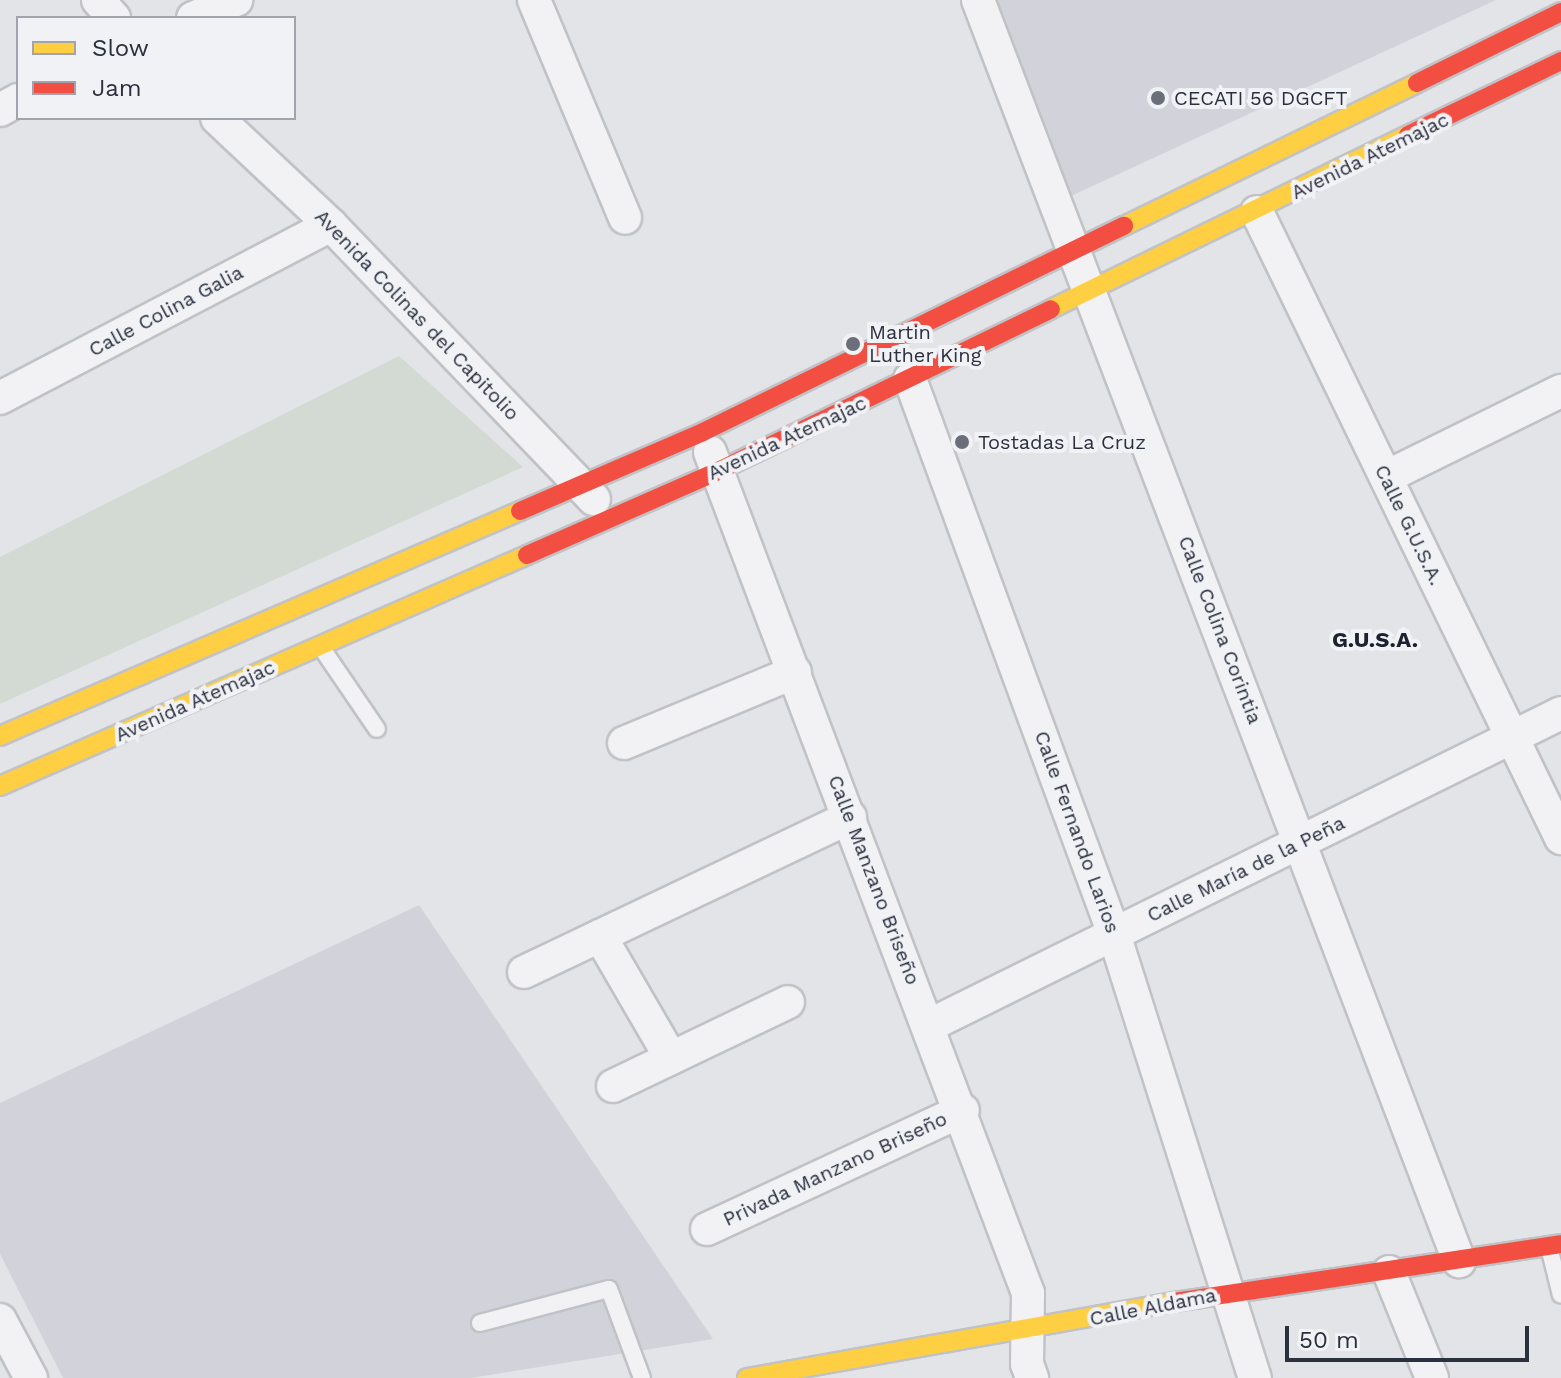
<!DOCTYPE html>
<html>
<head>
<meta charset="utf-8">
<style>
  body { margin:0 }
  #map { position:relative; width:1561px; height:1378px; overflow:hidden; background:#e3e4e7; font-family:"Work Sans",sans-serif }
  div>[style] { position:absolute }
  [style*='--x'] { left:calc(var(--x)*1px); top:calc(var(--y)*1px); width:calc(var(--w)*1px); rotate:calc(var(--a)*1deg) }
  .built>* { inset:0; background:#d2d3da }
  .green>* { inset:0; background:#d2dad3 }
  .roads { filter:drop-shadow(2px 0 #c1c2c5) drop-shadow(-2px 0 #c1c2c5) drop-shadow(0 2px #c1c2c5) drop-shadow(0 -2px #c1c2c5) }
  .lane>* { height:16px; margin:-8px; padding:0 8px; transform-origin:8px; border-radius:8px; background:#f2f2f4 }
  .street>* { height:32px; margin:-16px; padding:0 16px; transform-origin:16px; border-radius:16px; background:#f2f2f4 }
  .slow>* { height:18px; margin:-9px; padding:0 9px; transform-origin:9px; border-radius:9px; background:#ffcf43 }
  .jam>* { height:18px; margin:-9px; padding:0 9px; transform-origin:9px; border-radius:9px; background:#f24e42 }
  .dots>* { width:22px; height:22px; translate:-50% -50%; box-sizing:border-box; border:4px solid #f1f2f6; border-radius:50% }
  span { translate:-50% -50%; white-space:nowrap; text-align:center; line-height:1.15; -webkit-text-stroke:8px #f1f2f6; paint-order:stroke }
  .poi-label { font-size:20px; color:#2b303f }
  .left { translate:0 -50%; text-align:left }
  .street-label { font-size:20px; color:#2b303f }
  .neighbourhood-label { font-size:22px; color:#1d2230; font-weight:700 }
  .legend { position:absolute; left:16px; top:16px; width:280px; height:104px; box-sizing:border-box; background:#f1f2f6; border:2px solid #a2a4ad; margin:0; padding:10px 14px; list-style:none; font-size:24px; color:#2b303f }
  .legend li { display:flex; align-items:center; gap:16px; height:40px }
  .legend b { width:40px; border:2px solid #a2a4ad }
  .scale { position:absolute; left:1285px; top:1326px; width:244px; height:36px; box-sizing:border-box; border:4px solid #2b303f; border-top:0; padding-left:10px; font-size:24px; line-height:28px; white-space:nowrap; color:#2b303f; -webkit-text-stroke:6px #f1f2f6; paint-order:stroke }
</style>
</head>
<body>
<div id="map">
  <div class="built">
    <i style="clip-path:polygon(995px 0,1496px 0,1071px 196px)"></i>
    <i style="clip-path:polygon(419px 905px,713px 1339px,471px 1378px,63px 1378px,0 1254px,0 1103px)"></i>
  </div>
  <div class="green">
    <i style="clip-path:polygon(399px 356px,523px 467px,0 704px,0 557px)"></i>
  </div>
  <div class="roads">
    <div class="lane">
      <i style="--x:321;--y:647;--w:99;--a:55.7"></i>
      <i style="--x:1549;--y:1247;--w:49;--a:76"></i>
      <i style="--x:480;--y:1323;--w:133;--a:-14.8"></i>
      <i style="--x:609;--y:1289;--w:95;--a:69.7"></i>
    </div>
    <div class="street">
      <i style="--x:98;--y:0;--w:24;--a:48"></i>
      <i style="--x:534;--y:0;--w:236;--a:67.3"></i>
      <i style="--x:978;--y:0;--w:1350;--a:69.12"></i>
      <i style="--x:193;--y:18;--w:47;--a:-22.7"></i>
      <i style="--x:0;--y:110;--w:21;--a:-29"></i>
      <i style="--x:217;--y:118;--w:156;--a:43.2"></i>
      <i style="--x:331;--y:225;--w:380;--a:46.2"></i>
      <i style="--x:1257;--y:212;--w:696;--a:64.1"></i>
      <i style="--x:910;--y:379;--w:591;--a:69.82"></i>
      <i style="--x:1114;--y:934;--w:466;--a:72.4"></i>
      <i style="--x:0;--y:398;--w:373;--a:-27.6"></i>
      <i style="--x:710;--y:452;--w:899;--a:69.29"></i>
      <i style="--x:1028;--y:1293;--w:71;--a:90.8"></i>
      <i style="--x:1027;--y:1364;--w:15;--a:70"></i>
      <i style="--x:1386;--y:477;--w:195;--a:-26.2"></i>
      <i style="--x:624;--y:743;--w:185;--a:-22.5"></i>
      <i style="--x:600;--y:936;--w:141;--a:59.8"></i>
      <i style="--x:524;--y:972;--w:361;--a:-25.4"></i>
      <i style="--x:930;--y:1025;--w:704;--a:-26.31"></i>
      <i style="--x:613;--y:1086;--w:194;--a:-25.6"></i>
      <i style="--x:707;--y:1229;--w:282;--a:-24.9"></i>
      <i style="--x:1389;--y:1272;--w:114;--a:67.9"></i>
      <i style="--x:0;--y:1320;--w:66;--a:61.9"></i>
    </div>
    <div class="slow">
      <i style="--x:1124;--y:226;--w:326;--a:-26"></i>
      <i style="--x:1051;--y:309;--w:397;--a:-26"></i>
      <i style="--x:0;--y:736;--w:567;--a:-23.4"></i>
      <i style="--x:0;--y:786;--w:575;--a:-23.67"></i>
      <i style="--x:747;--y:1378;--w:434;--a:-10.1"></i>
    </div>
    <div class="jam">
      <i style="--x:1417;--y:83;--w:161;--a:-26.2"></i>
      <i style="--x:1408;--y:135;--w:170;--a:-25.8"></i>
      <i style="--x:520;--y:511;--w:199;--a:-23.3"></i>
      <i style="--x:703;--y:432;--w:469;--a:-26.1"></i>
      <i style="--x:527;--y:555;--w:209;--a:-23.7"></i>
      <i style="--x:718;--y:471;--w:370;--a:-25.9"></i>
      <i style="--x:1174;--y:1302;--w:391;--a:-8.5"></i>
    </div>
  </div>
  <div class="dots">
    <i style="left:1158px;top:98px;background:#6b6f7a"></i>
    <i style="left:853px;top:344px;background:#6b6f7a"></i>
    <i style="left:962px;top:442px;background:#6b6f7a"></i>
  </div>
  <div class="poi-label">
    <span class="left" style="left:1174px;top:98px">CECATI 56 DGCFT</span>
    <span class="left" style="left:869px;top:344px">Martin<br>Luther King</span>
    <span class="left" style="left:978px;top:442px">Tostadas La Cruz</span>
  </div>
  <div class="street-label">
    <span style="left:1370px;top:156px;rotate:-26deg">Avenida Atemajac</span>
    <span style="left:166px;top:311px;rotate:-28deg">Calle Colina Galia</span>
    <span style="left:417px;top:315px;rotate:46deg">Avenida Colinas del Capitolio</span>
    <span style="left:787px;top:438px;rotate:-25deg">Avenida Atemajac</span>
    <span style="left:1409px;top:525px;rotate:64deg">Calle G.U.S.A.</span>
    <span style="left:1220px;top:630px;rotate:69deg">Calle Colina Corintia</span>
    <span style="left:195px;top:701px;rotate:-24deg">Avenida Atemajac</span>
    <span style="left:1077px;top:832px;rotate:70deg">Calle Fernando Larios</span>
    <span style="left:1246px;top:869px;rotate:-26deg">Calle María de la Peña</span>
    <span style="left:874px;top:880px;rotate:69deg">Calle Manzano Briseño</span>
    <span style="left:835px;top:1169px;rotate:-25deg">Privada Manzano Briseño</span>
    <span style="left:1153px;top:1307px;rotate:-11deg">Calle Aldama</span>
  </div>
  <div class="neighbourhood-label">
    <span style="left:1375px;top:640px">G.U.S.A.</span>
  </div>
  <ul class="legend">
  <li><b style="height:10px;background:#ffcf43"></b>Slow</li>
  <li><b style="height:10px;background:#f24e42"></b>Jam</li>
  </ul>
  <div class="scale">50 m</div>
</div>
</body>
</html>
